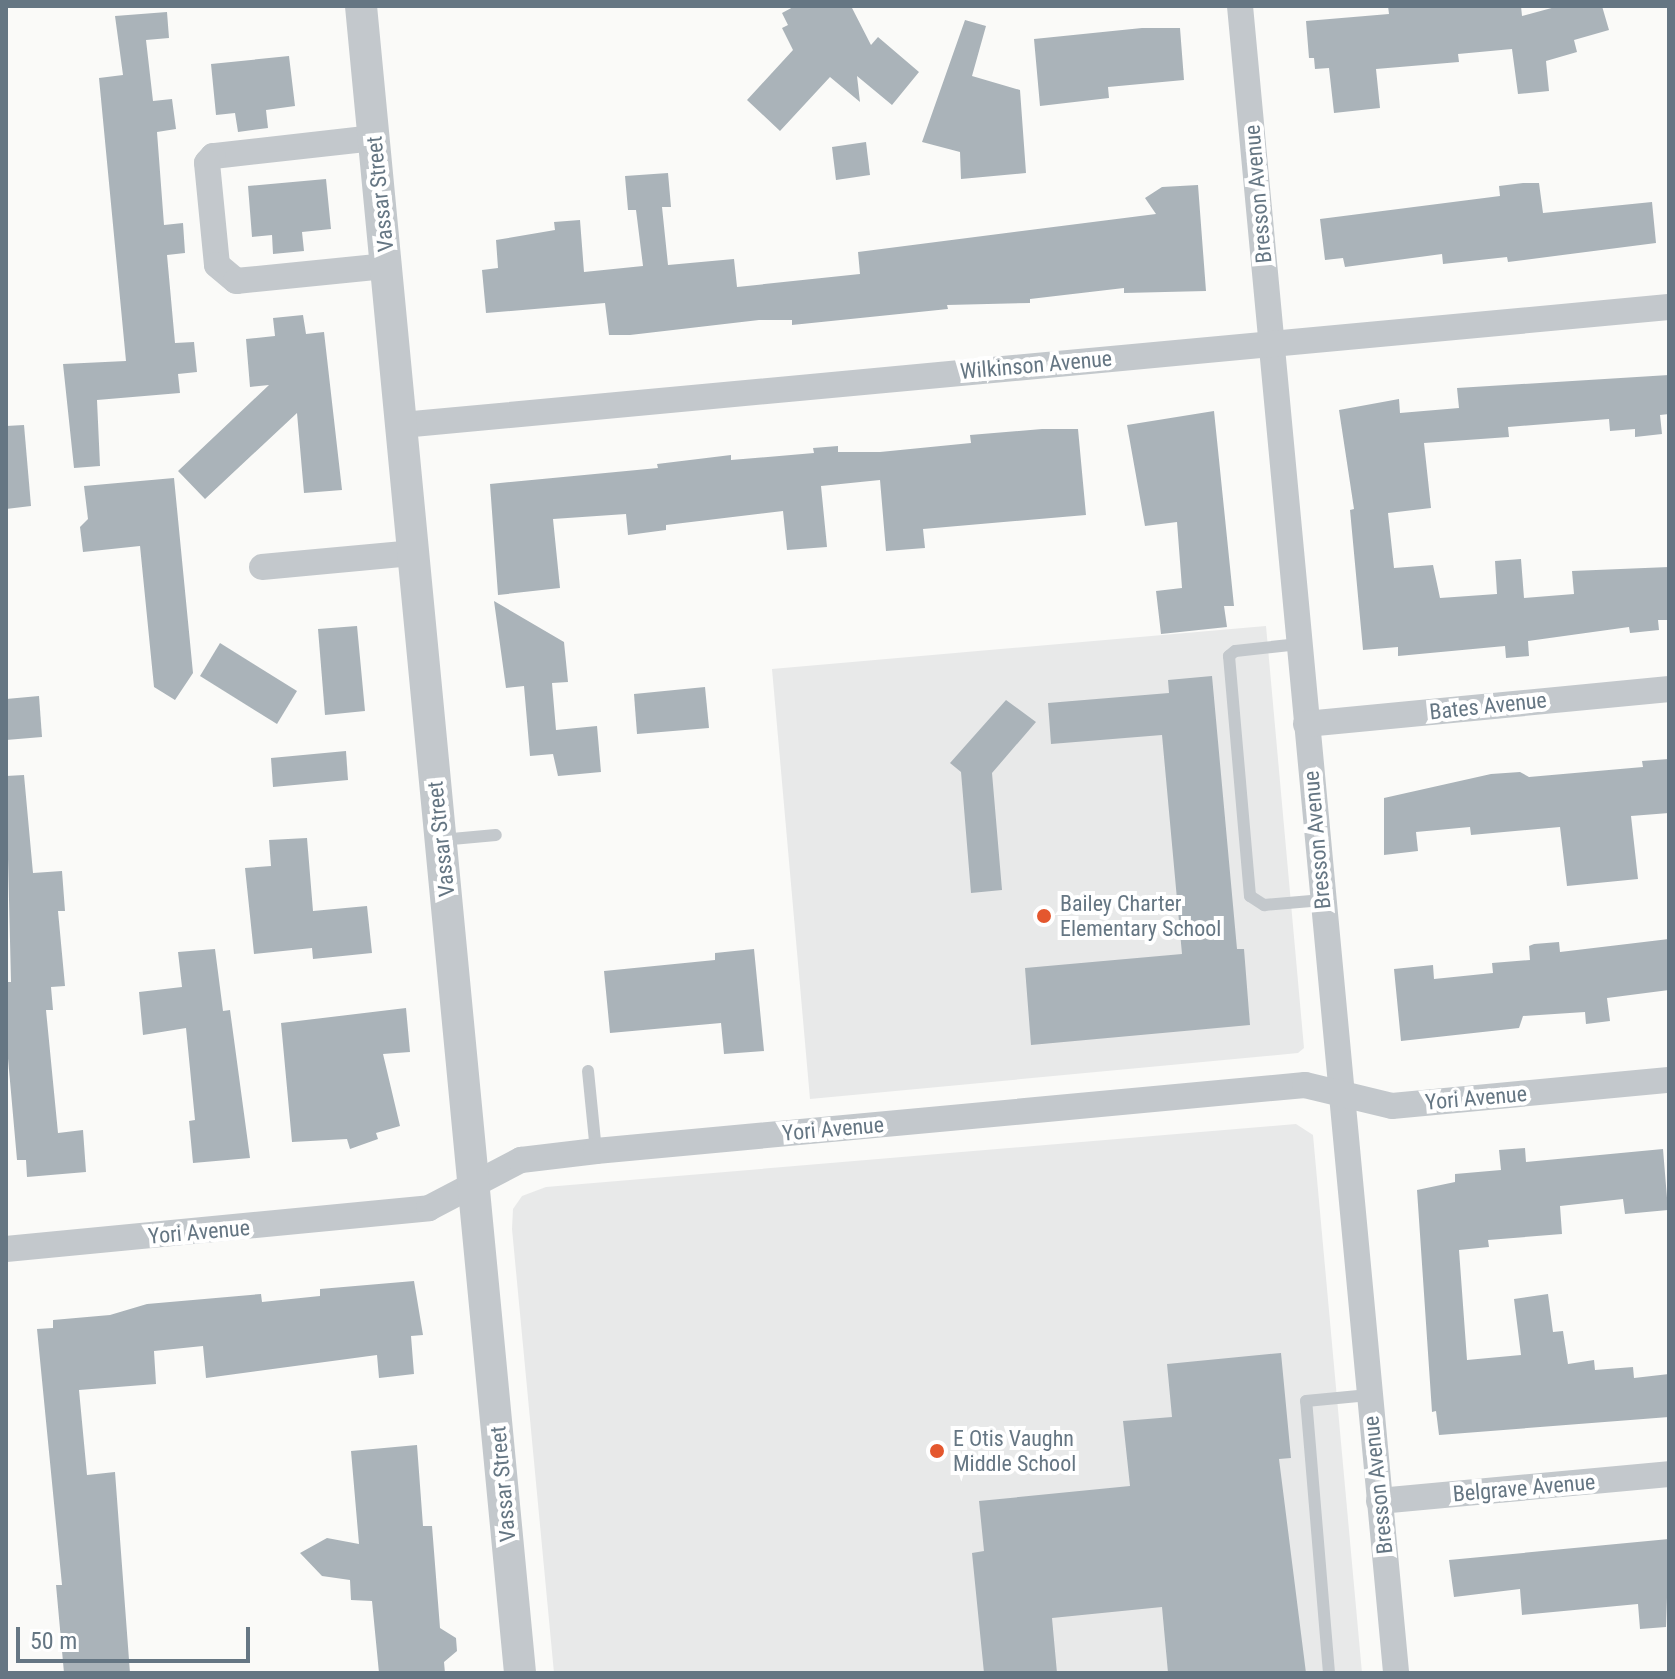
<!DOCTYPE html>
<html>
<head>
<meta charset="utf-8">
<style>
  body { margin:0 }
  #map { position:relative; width:1675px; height:1679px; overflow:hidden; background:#fafaf8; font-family:"Roboto Condensed",sans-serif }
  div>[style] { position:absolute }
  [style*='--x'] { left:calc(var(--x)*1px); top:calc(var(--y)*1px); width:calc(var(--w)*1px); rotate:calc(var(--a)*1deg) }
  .built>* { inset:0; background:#e8e9e9 }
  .building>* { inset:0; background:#aab3b9 }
  .service>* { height:12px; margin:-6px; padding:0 6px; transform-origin:6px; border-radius:6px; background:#c3c8cc }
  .minor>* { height:26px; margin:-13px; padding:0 13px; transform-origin:13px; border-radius:13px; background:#c3c8cc }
  .tertiary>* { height:32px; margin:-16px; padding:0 16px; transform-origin:16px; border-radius:16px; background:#c3c8cc }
  .dots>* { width:22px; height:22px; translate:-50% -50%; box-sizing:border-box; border:4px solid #fff; border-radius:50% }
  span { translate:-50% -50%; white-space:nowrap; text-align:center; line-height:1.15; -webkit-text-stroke:8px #fff; paint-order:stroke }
  .street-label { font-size:22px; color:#657683 }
  .poi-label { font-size:22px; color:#657683 }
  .left { translate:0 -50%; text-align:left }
  .frame { position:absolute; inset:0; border:8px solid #657683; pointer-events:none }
  .scale { position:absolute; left:16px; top:1627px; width:234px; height:36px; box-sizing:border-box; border:4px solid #657683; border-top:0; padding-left:10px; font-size:24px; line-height:28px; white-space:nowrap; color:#657683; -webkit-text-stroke:6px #fff; paint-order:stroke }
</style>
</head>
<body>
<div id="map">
  <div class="built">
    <i style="clip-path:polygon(1266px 626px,1304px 1048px,1298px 1053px,810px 1099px,772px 669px)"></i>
    <i style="clip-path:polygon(1296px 1124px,1313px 1135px,1362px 1673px,554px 1673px,512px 1229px,513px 1209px,522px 1196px,546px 1187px)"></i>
  </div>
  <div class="building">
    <i style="clip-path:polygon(795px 6px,851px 6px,871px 45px,878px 37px,919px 72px,892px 105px,857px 76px,860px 102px,830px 77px,780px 131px,747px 100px,793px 50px,782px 28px,788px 25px,782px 13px)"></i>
    <i style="clip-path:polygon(1388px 6px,1521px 6px,1522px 16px,1559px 6px,1602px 6px,1609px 30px,1574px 40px,1577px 52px,1546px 61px,1549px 91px,1518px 94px,1512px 49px,1458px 54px,1459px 62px,1376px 69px,1380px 108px,1334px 113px,1329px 68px,1315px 69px,1314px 58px,1309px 58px,1306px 21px,1389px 14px)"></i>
    <i style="clip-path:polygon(167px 12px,169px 38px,146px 40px,153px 101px,172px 99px,176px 129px,157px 132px,164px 225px,183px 223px,185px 253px,167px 255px,175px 343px,194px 342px,197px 372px,178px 374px,180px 393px,97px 400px,100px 466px,74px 468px,63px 364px,126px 361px,99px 78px,123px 75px,115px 16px)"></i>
    <i style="clip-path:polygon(965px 20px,986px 26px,972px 76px,1020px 90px,1026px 173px,961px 179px,960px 152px,922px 142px)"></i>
    <i style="clip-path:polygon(1142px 28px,1180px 28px,1184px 80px,1108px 87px,1109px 98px,1040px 106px,1034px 39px)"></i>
    <i style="clip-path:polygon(289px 56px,295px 106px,266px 110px,268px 128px,238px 132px,235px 113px,216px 115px,211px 64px)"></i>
    <i style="clip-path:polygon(866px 142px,870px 175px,836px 180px,832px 147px)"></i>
    <i style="clip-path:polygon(668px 173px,671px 207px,662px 207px,668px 265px,734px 259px,737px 287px,860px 274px,858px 252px,1156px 214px,1145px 198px,1162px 187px,1198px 185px,1206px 291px,1124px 293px,1124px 288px,1030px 299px,1030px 303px,947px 305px,948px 309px,792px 325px,792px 320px,759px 320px,630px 335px,609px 335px,605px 303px,486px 313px,482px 270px,498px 268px,496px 240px,555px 230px,554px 222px,580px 220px,584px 272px,643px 266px,636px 210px,628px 210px,625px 176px)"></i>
    <i style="clip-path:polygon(326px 179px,331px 229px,302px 232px,304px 251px,273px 254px,272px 235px,252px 237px,248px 186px)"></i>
    <i style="clip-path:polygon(1523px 183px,1539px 183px,1543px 213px,1652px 202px,1656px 243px,1508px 262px,1507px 257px,1443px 264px,1442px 254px,1345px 267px,1343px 258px,1325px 260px,1320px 219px,1500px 196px,1499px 186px)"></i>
    <i style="clip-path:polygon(303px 315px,306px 334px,324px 332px,342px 490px,304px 493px,297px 413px,205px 499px,178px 471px,269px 385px,250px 387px,246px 339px,275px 336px,273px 318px)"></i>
    <i style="clip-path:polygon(1669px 375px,1669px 414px,1660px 415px,1662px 434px,1635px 437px,1635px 429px,1610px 431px,1609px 419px,1508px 427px,1509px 437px,1424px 443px,1431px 508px,1388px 513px,1394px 568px,1433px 565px,1440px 598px,1497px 594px,1495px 561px,1521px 559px,1524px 598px,1574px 594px,1572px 571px,1669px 567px,1669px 620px,1658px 620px,1659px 630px,1630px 633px,1629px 627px,1528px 641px,1529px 656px,1506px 658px,1505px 646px,1398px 656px,1398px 647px,1363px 650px,1350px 510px,1354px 509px,1339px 410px,1399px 399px,1400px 413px,1459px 408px,1457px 388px)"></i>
    <i style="clip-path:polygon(1214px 411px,1234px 606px,1224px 606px,1227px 627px,1161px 634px,1156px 591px,1182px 588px,1177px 522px,1145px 526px,1127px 425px)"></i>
    <i style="clip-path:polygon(24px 425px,31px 506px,6px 509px,6px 426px)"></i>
    <i style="clip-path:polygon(1042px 429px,1078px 429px,1086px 515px,923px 529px,925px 548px,886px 551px,880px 480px,821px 486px,827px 547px,787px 550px,783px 511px,666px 525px,666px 530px,628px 535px,626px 514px,553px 519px,560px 588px,498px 595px,490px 484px,658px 468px,657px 464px,731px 455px,731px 460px,814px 453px,813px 448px,838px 446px,838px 452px,880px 452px,971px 443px,970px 435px)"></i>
    <i style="clip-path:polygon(174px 478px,193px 673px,175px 700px,154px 687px,140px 546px,83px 552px,80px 527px,88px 519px,84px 486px)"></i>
    <i style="clip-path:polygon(494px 601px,564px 642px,568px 682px,552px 683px,556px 730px,597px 726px,601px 772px,558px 776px,553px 754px,530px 756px,524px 686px,506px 688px)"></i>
    <i style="clip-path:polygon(357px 626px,365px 711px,325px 715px,318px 629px)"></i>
    <i style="clip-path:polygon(220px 643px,297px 691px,277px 724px,200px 676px)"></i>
    <i style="clip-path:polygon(1212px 676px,1237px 949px,1244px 949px,1250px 1025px,1031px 1045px,1025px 968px,1182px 954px,1162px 735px,1051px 744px,1048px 703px,1169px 693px,1168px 680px)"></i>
    <i style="clip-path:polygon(705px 687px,709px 728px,637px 734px,634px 694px)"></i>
    <i style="clip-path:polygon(39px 696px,42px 737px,6px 740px,6px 699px)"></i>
    <i style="clip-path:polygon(1006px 700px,1036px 722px,992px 773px,1002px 890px,971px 893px,961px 772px,950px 763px)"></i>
    <i style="clip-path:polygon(346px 751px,348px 780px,273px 787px,271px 758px)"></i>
    <i style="clip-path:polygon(1669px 759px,1669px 813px,1631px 816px,1638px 879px,1567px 886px,1560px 827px,1471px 835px,1470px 827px,1416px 832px,1418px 851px,1384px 855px,1384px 798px,1491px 774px,1520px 772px,1529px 777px,1643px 767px,1642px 761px)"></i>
    <i style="clip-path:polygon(24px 775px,33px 873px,62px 871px,65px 911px,58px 911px,65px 986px,51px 987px,53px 1010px,46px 1010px,58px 1133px,83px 1130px,86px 1172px,27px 1177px,26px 1160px,17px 1160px,6px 1036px,6px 982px,11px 982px,6px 776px)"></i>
    <i style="clip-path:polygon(307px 838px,313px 911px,367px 906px,372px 953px,313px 959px,312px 948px,254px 954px,245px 868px,271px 866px,269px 840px)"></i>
    <i style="clip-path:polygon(1669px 939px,1669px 990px,1607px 998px,1610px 1021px,1586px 1024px,1585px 1012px,1523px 1016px,1519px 1028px,1401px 1041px,1394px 969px,1433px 965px,1434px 979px,1493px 973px,1492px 963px,1530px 960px,1529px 946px,1534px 944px,1559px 942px,1560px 952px)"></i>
    <i style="clip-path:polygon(215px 949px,223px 1011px,230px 1010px,250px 1158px,193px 1163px,189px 1121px,195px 1120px,186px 1028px,143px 1035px,139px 992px,182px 987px,178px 952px)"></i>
    <i style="clip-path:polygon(754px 949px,764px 1051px,724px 1054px,721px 1023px,610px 1033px,604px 971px,715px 960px,715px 953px)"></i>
    <i style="clip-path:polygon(406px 1008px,410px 1052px,383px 1054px,400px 1126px,376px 1133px,378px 1139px,350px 1149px,347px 1139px,292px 1142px,281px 1023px)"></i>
    <i style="clip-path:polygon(1525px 1148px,1526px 1162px,1663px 1149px,1668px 1210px,1625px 1214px,1623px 1199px,1560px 1206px,1562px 1234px,1488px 1240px,1489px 1247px,1459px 1250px,1467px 1360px,1521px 1355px,1514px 1299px,1548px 1294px,1553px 1332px,1563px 1331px,1568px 1364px,1594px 1360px,1595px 1370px,1633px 1367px,1634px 1378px,1669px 1374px,1669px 1417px,1439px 1435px,1436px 1411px,1432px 1412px,1417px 1190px,1455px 1182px,1455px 1174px,1501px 1170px,1499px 1150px)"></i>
    <i style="clip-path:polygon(414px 1281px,423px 1335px,411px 1336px,414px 1374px,379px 1378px,377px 1355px,206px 1378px,203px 1346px,154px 1351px,156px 1384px,79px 1390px,87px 1475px,115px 1472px,130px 1673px,64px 1673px,56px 1585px,62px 1585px,37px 1329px,53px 1328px,53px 1320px,110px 1315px,147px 1304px,261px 1294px,262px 1302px,320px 1296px,320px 1289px)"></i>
    <i style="clip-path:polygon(1281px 1353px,1291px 1458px,1279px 1459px,1306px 1673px,1168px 1673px,1162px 1607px,1052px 1618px,1057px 1673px,984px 1673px,972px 1553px,984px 1551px,979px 1501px,1130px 1486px,1123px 1421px,1172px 1417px,1167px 1364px)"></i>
    <i style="clip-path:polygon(417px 1445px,423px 1526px,432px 1526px,440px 1628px,456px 1638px,457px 1651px,444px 1662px,445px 1673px,379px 1673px,372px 1601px,351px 1600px,350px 1580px,322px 1576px,300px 1553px,327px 1538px,359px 1544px,351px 1451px)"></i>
    <i style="clip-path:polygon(1669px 1539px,1666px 1627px,1640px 1629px,1638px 1604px,1522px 1615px,1520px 1589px,1454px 1597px,1449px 1560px)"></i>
  </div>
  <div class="service">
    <i style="--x:1299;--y:644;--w:64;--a:173.8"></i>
    <i style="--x:1235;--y:651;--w:8;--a:140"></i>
    <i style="--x:1229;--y:656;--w:241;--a:85"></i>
    <i style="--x:1250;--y:896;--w:17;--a:33"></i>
    <i style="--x:1264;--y:905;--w:59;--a:-4.8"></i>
    <i style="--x:441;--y:840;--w:55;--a:-5.2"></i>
    <i style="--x:588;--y:1071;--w:80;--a:84.3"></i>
    <i style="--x:1329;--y:1673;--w:273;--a:-94.8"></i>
    <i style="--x:1306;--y:1401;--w:63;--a:-5.4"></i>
  </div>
  <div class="minor">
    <i style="--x:1240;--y:6;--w:1674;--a:84.65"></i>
    <i style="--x:374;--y:138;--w:162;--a:173.6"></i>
    <i style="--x:213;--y:156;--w:9;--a:131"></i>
    <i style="--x:207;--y:163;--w:102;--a:84.4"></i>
    <i style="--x:217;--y:265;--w:25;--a:40"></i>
    <i style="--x:236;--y:281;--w:152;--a:-5.7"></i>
    <i style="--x:402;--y:425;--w:1272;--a:-5.32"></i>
    <i style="--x:262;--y:567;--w:153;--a:-5.3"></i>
    <i style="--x:1306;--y:724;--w:365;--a:-5.5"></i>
    <i style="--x:6;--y:1249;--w:425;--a:-5.5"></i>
    <i style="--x:429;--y:1208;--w:104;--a:-27.6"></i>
    <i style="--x:521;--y:1160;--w:76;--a:-6.8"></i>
    <i style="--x:596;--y:1151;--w:712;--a:-5.32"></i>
    <i style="--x:1305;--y:1085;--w:89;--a:13.6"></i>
    <i style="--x:1392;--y:1106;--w:278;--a:-5.4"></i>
    <i style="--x:1379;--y:1501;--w:291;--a:-5.3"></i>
  </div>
  <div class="tertiary">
    <i style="--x:361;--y:6;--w:1675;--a:84.55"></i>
  </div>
  <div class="dots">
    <i style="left:1044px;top:916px;background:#e4572e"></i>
    <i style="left:937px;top:1451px;background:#e4572e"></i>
  </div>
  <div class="street-label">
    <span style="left:380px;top:194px;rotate:-96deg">Vassar Street</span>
    <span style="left:1258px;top:194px;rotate:-95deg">Bresson Avenue</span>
    <span style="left:1036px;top:365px;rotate:-5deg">Wilkinson Avenue</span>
    <span style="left:1488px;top:706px;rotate:-6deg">Bates Avenue</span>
    <span style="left:441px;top:839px;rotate:-96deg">Vassar Street</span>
    <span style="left:1317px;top:840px;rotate:-95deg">Bresson Avenue</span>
    <span style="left:1476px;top:1098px;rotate:-5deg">Yori Avenue</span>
    <span style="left:833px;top:1129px;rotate:-5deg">Yori Avenue</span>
    <span style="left:199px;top:1232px;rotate:-5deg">Yori Avenue</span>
    <span style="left:503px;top:1484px;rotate:-95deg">Vassar Street</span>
    <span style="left:1378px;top:1485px;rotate:-96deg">Bresson Avenue</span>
    <span style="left:1524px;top:1488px;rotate:-5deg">Belgrave Avenue</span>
  </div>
  <div class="poi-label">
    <span class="left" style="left:1060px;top:916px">Bailey Charter<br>Elementary School</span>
    <span class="left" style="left:953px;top:1451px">E Otis Vaughn<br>Middle School</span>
  </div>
  <div class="frame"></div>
  <div class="scale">50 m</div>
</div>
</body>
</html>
